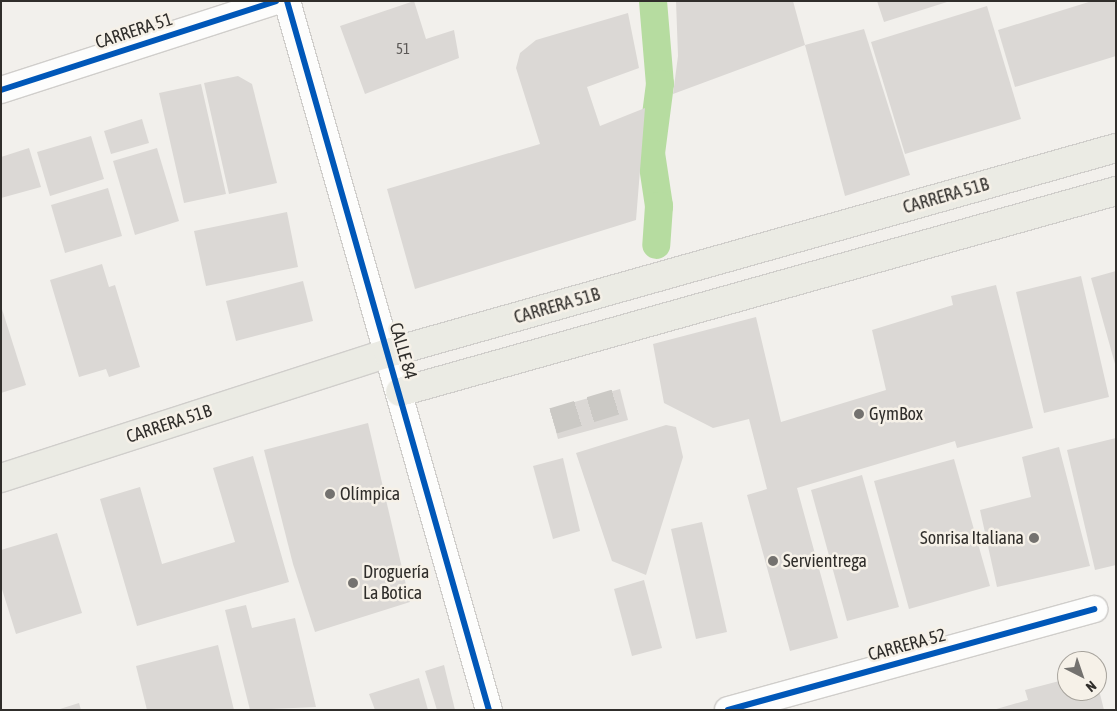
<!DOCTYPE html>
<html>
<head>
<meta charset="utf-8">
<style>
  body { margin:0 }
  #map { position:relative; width:1117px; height:711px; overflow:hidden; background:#f2f0ec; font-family:"Asap Condensed",sans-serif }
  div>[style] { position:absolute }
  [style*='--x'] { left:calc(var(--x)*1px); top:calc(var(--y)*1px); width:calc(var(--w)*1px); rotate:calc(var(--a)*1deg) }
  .canal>* { height:28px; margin:-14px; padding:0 14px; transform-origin:14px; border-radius:14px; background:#b6dca0 }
  .building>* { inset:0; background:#dbd8d5 }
  .minor-tunnel>* { height:26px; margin-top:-13px; transform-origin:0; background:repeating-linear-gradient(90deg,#cbc9c5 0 26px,transparent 0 39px) }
  .roads { filter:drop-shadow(1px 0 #d0cecb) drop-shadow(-1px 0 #d0cecb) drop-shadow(0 1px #d0cecb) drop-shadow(0 -1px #d0cecb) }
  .minor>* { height:26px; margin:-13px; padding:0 13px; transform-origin:13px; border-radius:13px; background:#fdfdfc }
  .major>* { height:28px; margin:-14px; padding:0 14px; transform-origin:14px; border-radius:14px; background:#ebebe4 }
  .cycleway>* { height:6px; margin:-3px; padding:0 3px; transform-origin:3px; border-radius:3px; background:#0057b8 }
  .dots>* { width:14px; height:14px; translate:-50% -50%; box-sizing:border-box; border:2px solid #f6f1e8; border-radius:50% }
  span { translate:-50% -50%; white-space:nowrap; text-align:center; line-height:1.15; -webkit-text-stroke:5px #f6f1e8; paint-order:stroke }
  .number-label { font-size:15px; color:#5b5856 }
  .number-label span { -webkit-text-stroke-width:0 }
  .street-label { font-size:18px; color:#302e2b }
  .poi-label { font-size:18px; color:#302e2b }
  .left { translate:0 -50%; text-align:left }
  .right { translate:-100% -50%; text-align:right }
  .frame { position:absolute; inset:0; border:2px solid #302e2b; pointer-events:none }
  .north { position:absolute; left:1057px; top:651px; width:50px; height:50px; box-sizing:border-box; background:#f6f1e8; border:1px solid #a7a39c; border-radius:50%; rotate:139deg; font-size:14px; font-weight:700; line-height:20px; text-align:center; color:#302e2b }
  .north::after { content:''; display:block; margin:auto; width:18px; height:22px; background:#74726f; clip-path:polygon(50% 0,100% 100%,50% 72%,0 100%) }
</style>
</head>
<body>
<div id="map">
  <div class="canal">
    <i style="--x:653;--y:1;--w:83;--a:85.2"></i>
    <i style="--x:660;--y:84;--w:70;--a:97.4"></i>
    <i style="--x:651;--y:153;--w:54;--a:81.4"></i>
    <i style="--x:659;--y:206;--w:39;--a:94"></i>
  </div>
  <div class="building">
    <i style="clip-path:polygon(414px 1px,426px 39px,454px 30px,459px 58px,365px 94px,340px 26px)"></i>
    <i style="clip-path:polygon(676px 1px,793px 1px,805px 45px,673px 94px,678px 56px)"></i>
    <i style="clip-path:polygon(877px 1px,947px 1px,947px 2px,884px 22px)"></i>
    <i style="clip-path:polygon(1092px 1px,1116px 1px,1116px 56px,1015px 87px,998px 30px)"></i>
    <i style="clip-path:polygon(987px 6px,1021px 119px,905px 154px,871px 42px)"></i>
    <i style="clip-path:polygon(628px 13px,639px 68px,587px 87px,600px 126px,645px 108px,636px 220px,415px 289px,387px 189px,540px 144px,516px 68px,520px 53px,536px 40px)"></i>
    <i style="clip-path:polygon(864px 29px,910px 175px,845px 196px,805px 45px)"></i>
    <i style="clip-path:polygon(238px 76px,252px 84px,277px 183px,229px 194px,204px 83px)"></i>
    <i style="clip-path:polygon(201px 84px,226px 194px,184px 203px,159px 93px)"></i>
    <i style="clip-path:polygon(142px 119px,149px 143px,111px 154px,104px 131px)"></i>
    <i style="clip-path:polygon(91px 136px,104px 179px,50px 196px,37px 152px)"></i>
    <i style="clip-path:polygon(29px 148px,41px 187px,1px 198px,1px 157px)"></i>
    <i style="clip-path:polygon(157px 148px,179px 221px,135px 235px,113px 161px)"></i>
    <i style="clip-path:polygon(108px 188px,122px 236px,65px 253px,51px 205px)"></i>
    <i style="clip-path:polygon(287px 212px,298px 267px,206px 286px,194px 231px)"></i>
    <i style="clip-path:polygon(102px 264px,109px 287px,115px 285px,140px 367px,109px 377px,106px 369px,79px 377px,50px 280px)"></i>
    <i style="clip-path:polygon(1116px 271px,1116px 364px,1115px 364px,1091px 278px)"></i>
    <i style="clip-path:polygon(1081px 276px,1109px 397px,1044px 413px,1016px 292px)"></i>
    <i style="clip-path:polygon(303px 281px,313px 321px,236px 341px,226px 301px)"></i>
    <i style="clip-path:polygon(996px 285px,1033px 428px,957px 448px,955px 441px,797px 488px,838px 638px,790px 651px,747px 495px,767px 489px,749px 419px,713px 428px,664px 403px,653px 344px,756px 317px,781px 422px,886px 390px,872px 330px,953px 305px,951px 296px)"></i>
    <i style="clip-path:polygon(1px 306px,26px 385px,1px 393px)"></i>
    <i style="clip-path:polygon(620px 389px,628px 420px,558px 439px,550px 409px)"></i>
    <i style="clip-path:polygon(368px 423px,410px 602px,315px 632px,293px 564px,264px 450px)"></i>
    <i style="clip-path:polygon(666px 425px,676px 427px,683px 457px,646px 575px,612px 561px,576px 453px)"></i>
    <i style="clip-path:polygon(1116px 438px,1116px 565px,1095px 570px,1067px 450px)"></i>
    <i style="clip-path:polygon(1059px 447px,1090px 566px,997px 587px,980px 510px,1031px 497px,1022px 457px)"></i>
    <i style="clip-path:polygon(253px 456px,289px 582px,137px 626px,100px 499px,140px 487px,162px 564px,235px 542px,213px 468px)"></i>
    <i style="clip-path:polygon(563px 458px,580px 531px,553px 539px,533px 466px)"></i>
    <i style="clip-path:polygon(954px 459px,990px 586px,909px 609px,874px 481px)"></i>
    <i style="clip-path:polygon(862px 475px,899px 607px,847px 621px,811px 490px)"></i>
    <i style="clip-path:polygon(702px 522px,727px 632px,696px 639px,671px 529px)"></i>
    <i style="clip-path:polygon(57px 533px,82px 613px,16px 634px,1px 586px,1px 550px)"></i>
    <i style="clip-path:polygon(644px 580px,662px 648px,632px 656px,614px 589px)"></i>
    <i style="clip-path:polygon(246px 605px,252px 628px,295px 618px,316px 707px,250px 710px,225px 610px)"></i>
    <i style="clip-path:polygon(218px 645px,234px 710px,147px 710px,136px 666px)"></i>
    <i style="clip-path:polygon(444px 665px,455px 710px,437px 710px,425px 671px)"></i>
    <i style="clip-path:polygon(419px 678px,428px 710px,375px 710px,369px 694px)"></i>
    <i style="clip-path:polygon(1067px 679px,1067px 691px,1097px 691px,1098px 686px,1104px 710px,993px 710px,1028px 700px,1025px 690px)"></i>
    <i style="clip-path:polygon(79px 703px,81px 710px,60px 710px,60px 709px)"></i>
  </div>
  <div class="minor-tunnel">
    <i style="--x:553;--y:421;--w:72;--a:-16.9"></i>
  </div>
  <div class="roads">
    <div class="minor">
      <i style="--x:287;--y:1;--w:737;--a:74.1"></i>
      <i style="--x:1;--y:90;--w:289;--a:-17.9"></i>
      <i style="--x:728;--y:710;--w:380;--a:-15.4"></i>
    </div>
    <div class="major">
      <i style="--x:400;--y:392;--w:744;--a:-15.68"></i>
      <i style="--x:1;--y:478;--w:407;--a:-17.9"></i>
      <i style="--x:388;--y:353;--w:756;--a:-15.73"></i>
    </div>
  </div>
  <div class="cycleway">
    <i style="--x:287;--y:1;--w:737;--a:74.1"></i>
    <i style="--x:1;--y:90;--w:289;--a:-17.9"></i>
    <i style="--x:728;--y:710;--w:380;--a:-15.4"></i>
  </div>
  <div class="dots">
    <i style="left:859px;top:414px;background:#74726f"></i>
    <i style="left:330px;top:494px;background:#74726f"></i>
    <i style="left:1034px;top:538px;background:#74726f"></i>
    <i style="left:773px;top:561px;background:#74726f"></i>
    <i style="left:353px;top:583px;background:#74726f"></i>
  </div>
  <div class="number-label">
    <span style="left:403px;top:49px">51</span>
  </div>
  <div class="street-label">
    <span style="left:134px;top:31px;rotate:-18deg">CARRERA 51</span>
    <span style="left:946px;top:196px;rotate:-16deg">CARRERA 51B</span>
    <span style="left:557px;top:306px;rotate:-16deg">CARRERA 51B</span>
    <span style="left:403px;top:351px;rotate:74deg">CALLE 84</span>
    <span style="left:169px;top:424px;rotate:-18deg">CARRERA 51B</span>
    <span style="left:907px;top:645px;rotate:-15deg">CARRERA 52</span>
  </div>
  <div class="poi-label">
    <span class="left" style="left:869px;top:414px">GymBox</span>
    <span class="left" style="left:340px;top:494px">Olímpica</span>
    <span class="right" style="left:1024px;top:538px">Sonrisa Italiana</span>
    <span class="left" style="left:783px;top:561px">Servientrega</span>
    <span class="left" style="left:363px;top:583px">Droguería<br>La Botica</span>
  </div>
  <div class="frame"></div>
  <div class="north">N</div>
</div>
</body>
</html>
